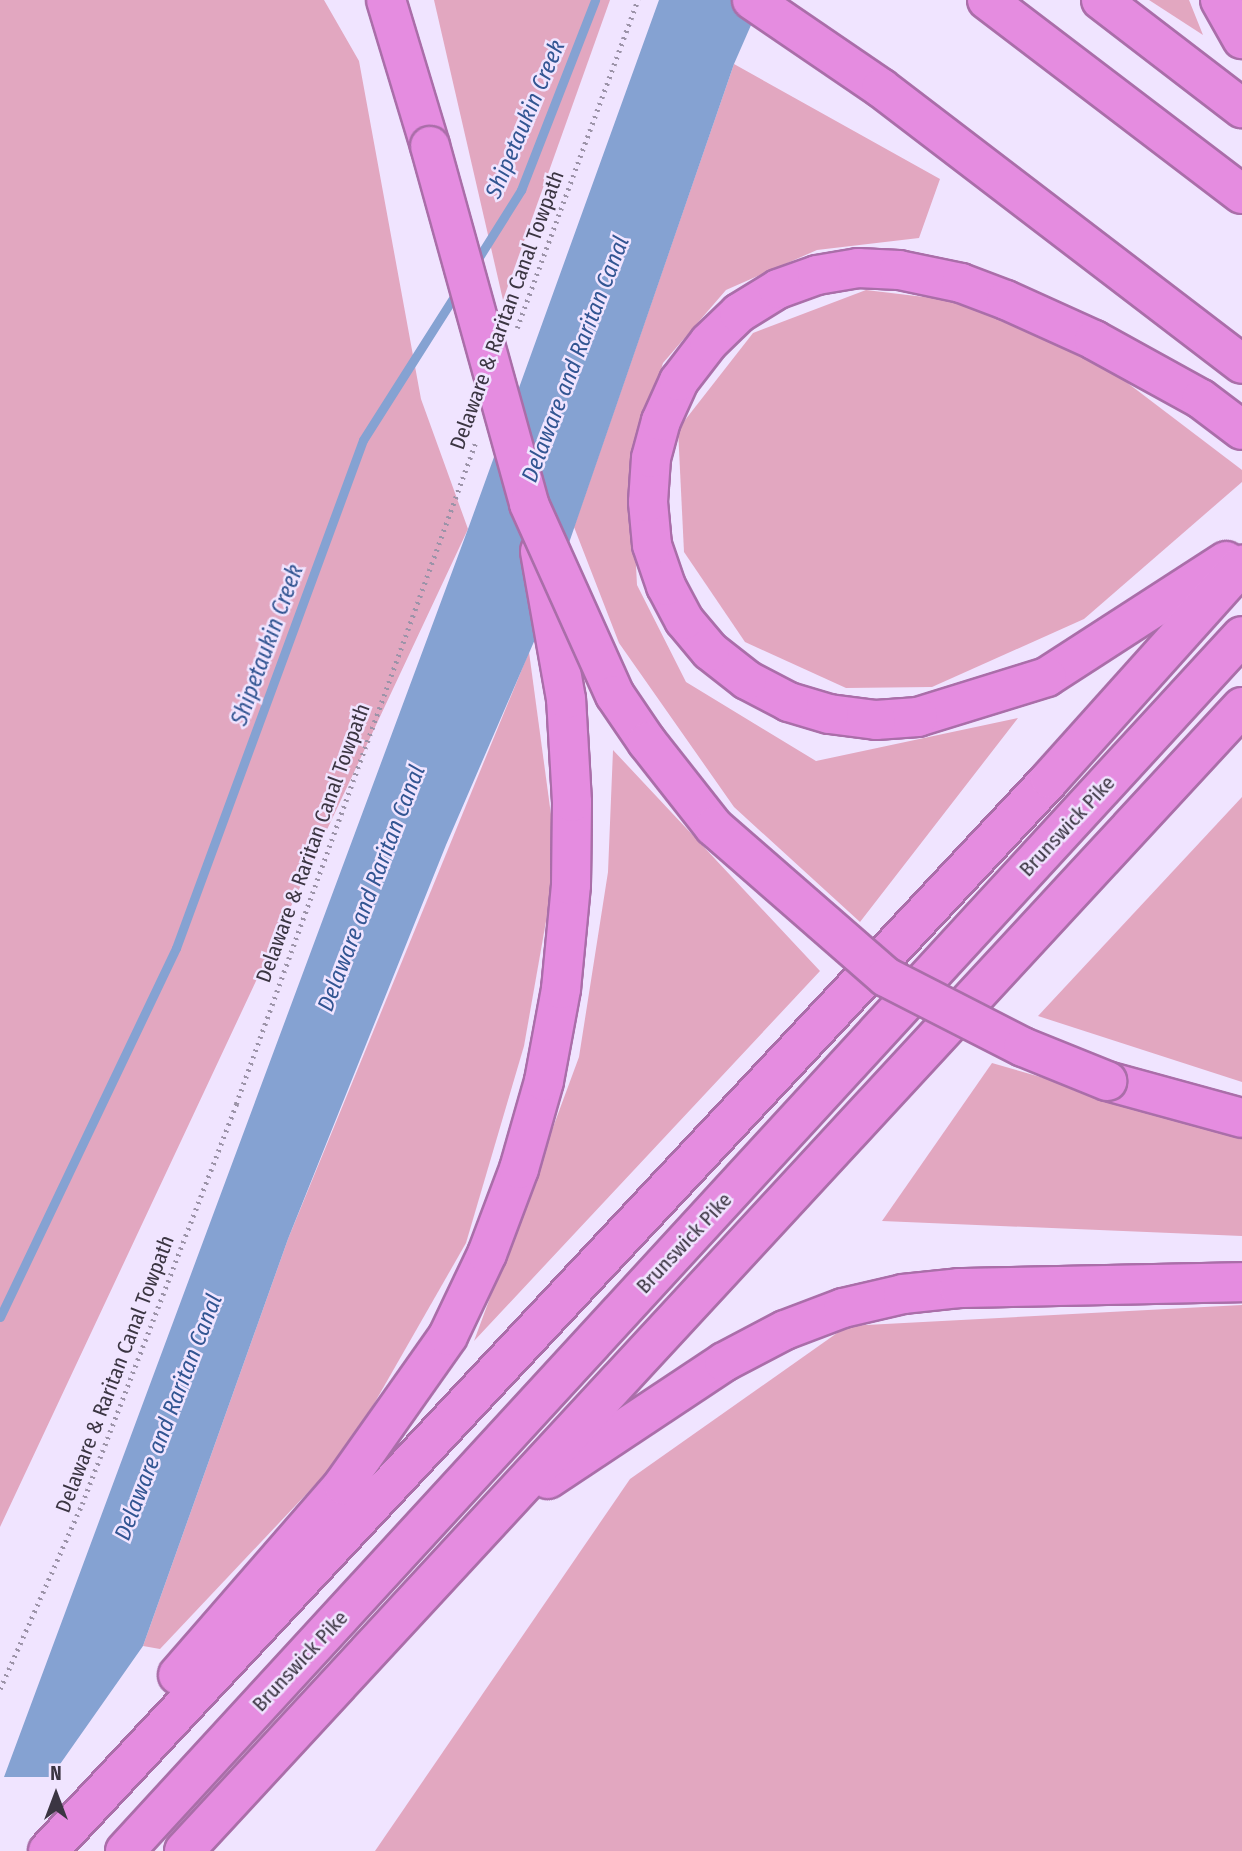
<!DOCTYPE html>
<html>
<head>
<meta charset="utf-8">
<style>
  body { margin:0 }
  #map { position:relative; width:1242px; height:1851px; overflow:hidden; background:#f0e4ff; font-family:"Fira Sans Condensed",sans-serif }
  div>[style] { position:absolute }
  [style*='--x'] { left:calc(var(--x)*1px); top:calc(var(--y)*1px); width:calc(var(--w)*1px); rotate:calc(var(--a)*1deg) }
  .green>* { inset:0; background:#e2a7c0 }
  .water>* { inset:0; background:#85a2d2 }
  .stream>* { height:9px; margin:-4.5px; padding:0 4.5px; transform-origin:4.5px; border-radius:4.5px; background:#85a2d2 }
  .path>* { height:4.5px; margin-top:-2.25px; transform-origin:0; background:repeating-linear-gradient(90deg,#9c93a8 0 2px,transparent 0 7px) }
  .roads { filter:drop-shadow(2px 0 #aa6ea9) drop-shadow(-2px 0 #aa6ea9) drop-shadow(0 2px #aa6ea9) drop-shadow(0 -2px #aa6ea9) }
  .highway>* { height:38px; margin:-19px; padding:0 19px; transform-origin:19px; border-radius:19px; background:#e58ce0 }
  .bridges { filter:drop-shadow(2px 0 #aa6ea9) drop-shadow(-2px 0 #aa6ea9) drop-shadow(0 2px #aa6ea9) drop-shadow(0 -2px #aa6ea9) }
  .highway-bridge>* { height:38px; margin:-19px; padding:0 19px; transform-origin:19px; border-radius:19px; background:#e58ce0 }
  span { translate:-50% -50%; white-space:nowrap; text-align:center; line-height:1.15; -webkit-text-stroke:5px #f0e4ff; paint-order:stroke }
  .street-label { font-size:21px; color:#3b3542 }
  .water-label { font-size:23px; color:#325592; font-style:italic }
  .north { position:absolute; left:21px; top:1760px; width:70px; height:70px; -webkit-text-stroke:5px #f0e4ff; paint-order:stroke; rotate:0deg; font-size:19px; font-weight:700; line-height:28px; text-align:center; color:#3b3542 }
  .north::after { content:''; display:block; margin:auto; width:24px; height:32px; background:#3b3542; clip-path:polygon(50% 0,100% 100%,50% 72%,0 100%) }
</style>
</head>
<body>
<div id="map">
  <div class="green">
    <i style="clip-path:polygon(0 0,324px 0,359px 61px,421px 399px,468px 529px,0 1527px)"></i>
    <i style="clip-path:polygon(434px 0,610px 0,503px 300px)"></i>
    <i style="clip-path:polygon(1149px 0,1189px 0,1203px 35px)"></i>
    <i style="clip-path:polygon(734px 64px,940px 179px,919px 238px,817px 250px,726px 290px,663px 363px,631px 469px,637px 585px,686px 682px,816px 761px,1018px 718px,860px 922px,734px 807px,619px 643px,574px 527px)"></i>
    <i style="clip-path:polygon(866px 290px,991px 305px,1121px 378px,1242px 470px,1242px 482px,1084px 619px,932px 687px,846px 688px,745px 642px,684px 552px,678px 429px,753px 333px)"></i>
    <i style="clip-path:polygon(529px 652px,557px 859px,524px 1046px,466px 1243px,347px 1451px,160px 1649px,143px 1646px,288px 1239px)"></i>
    <i style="clip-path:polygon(613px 750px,820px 971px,474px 1341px,579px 1057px,608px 872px)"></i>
    <i style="clip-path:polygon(1242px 797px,1242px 1082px,1038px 1016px)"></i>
    <i style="clip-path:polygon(992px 1063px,1242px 1135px,1242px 1236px,882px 1221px)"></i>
    <i style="clip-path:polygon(1242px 1305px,1242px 1851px,375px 1851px,630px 1479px,847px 1326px)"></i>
  </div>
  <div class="water">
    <i style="clip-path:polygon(659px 0,762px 0,734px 64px,539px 630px,446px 845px,288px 1239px,143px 1646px,51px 1777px,4px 1777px,468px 529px)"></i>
  </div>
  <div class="stream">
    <i style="--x:474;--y:265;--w:89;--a:-57.9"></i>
    <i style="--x:521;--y:190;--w:204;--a:-68.7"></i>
    <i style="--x:0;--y:1317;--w:409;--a:-64.5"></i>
    <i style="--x:176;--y:948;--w:541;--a:-69.79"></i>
    <i style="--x:363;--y:440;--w:179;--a:-57.6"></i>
  </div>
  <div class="path">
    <i style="--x:517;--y:328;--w:350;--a:-69.8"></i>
    <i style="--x:0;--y:1689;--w:202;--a:-66.1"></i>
    <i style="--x:82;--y:1504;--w:429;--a:-68.9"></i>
    <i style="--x:236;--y:1104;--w:705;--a:-70.1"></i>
  </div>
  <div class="roads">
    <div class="highway">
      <i style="--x:386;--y:0;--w:152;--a:73.2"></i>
      <i style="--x:752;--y:0;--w:156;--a:34.3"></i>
      <i style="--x:881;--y:88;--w:454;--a:37.4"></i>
      <i style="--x:987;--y:0;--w:320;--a:37.3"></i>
      <i style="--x:1101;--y:0;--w:178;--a:37.5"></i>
      <i style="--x:1220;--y:0;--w:45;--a:60.6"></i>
      <i style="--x:1226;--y:561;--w:213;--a:147.1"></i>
      <i style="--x:1047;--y:677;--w:135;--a:162.8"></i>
      <i style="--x:918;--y:717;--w:42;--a:175.9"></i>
      <i style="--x:876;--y:720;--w:47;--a:-172.7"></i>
      <i style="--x:829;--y:714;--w:42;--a:-163.3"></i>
      <i style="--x:789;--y:702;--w:47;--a:-152.4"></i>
      <i style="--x:747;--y:680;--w:47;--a:-141.9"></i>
      <i style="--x:710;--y:651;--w:40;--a:-130"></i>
      <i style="--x:684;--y:620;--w:38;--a:-118"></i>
      <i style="--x:666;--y:586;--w:43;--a:-108.9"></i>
      <i style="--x:652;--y:545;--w:43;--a:-95.3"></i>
      <i style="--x:648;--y:502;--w:44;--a:-86.1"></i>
      <i style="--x:651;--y:458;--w:38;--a:-75"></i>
      <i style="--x:661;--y:421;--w:44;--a:-65.8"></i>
      <i style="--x:679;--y:381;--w:49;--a:-52.4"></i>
      <i style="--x:709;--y:342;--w:42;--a:-44"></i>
      <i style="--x:739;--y:313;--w:46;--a:-31.6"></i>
      <i style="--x:778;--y:289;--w:41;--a:-19.7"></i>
      <i style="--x:817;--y:275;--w:42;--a:-9.7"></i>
      <i style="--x:858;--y:268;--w:41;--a:2.8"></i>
      <i style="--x:899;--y:270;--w:63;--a:11.8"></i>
      <i style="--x:961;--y:283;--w:48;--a:20.7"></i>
      <i style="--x:1006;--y:300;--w:97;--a:24.4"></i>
      <i style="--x:1094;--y:340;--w:122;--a:28.9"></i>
      <i style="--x:1201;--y:399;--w:51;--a:37.1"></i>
      <i style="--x:1107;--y:1081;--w:140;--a:15.3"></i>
      <i style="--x:548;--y:1479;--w:211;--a:-33.6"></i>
      <i style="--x:724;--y:1362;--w:69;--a:-27.7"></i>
      <i style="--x:785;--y:1330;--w:62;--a:-20.8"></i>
      <i style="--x:843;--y:1308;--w:62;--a:-13.1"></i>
      <i style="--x:903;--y:1294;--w:56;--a:-6.1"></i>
      <i style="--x:959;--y:1288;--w:283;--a:-1.2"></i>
      <i style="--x:178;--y:1675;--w:252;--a:-49"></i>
      <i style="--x:343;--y:1485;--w:182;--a:-54.8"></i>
      <i style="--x:448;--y:1336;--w:91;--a:-64.6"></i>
      <i style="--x:487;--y:1254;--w:91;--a:-69.4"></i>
      <i style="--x:519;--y:1169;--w:91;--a:-74.1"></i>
      <i style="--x:544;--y:1081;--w:94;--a:-79.5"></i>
      <i style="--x:561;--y:989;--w:104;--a:-84.5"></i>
      <i style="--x:571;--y:885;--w:83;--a:-89.3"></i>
      <i style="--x:572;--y:802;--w:103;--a:-93.3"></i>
      <i style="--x:566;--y:699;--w:150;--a:-100"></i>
      <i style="--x:48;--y:1851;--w:1467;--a:-46.93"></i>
      <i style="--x:1050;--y:779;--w:288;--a:-48.1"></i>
      <i style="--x:125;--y:1851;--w:1650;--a:-47.41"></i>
      <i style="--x:184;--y:1851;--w:1558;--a:-47.24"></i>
    </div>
  </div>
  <div class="bridges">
    <div class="highway-bridge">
      <i style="--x:430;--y:146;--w:371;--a:74.5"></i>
      <i style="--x:529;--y:504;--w:209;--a:65.8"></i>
      <i style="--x:615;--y:695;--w:57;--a:55.8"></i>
      <i style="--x:647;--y:742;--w:108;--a:51.8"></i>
      <i style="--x:714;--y:827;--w:228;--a:41.1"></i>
      <i style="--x:886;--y:977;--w:154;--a:27.1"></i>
      <i style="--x:1023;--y:1047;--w:91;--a:22"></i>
    </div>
  </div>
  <div class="street-label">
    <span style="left:507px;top:310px;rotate:-70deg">Delaware &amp; Raritan Canal Towpath</span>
    <span style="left:1067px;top:826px;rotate:-47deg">Brunswick Pike</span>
    <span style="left:313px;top:843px;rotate:-70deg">Delaware &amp; Raritan Canal Towpath</span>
    <span style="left:684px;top:1243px;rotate:-47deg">Brunswick Pike</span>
    <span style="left:115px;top:1374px;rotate:-69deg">Delaware &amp; Raritan Canal Towpath</span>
    <span style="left:300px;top:1661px;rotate:-47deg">Brunswick Pike</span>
  </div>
  <div class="water-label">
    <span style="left:525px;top:119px;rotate:-67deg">Shipetaukin Creek</span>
    <span style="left:575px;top:359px;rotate:-69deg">Delaware and Raritan Canal</span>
    <span style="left:267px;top:645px;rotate:-70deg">Shipetaukin Creek</span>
    <span style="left:371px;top:888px;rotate:-69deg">Delaware and Raritan Canal</span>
    <span style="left:168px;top:1417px;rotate:-69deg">Delaware and Raritan Canal</span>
  </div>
  <div class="north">N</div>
</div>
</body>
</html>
